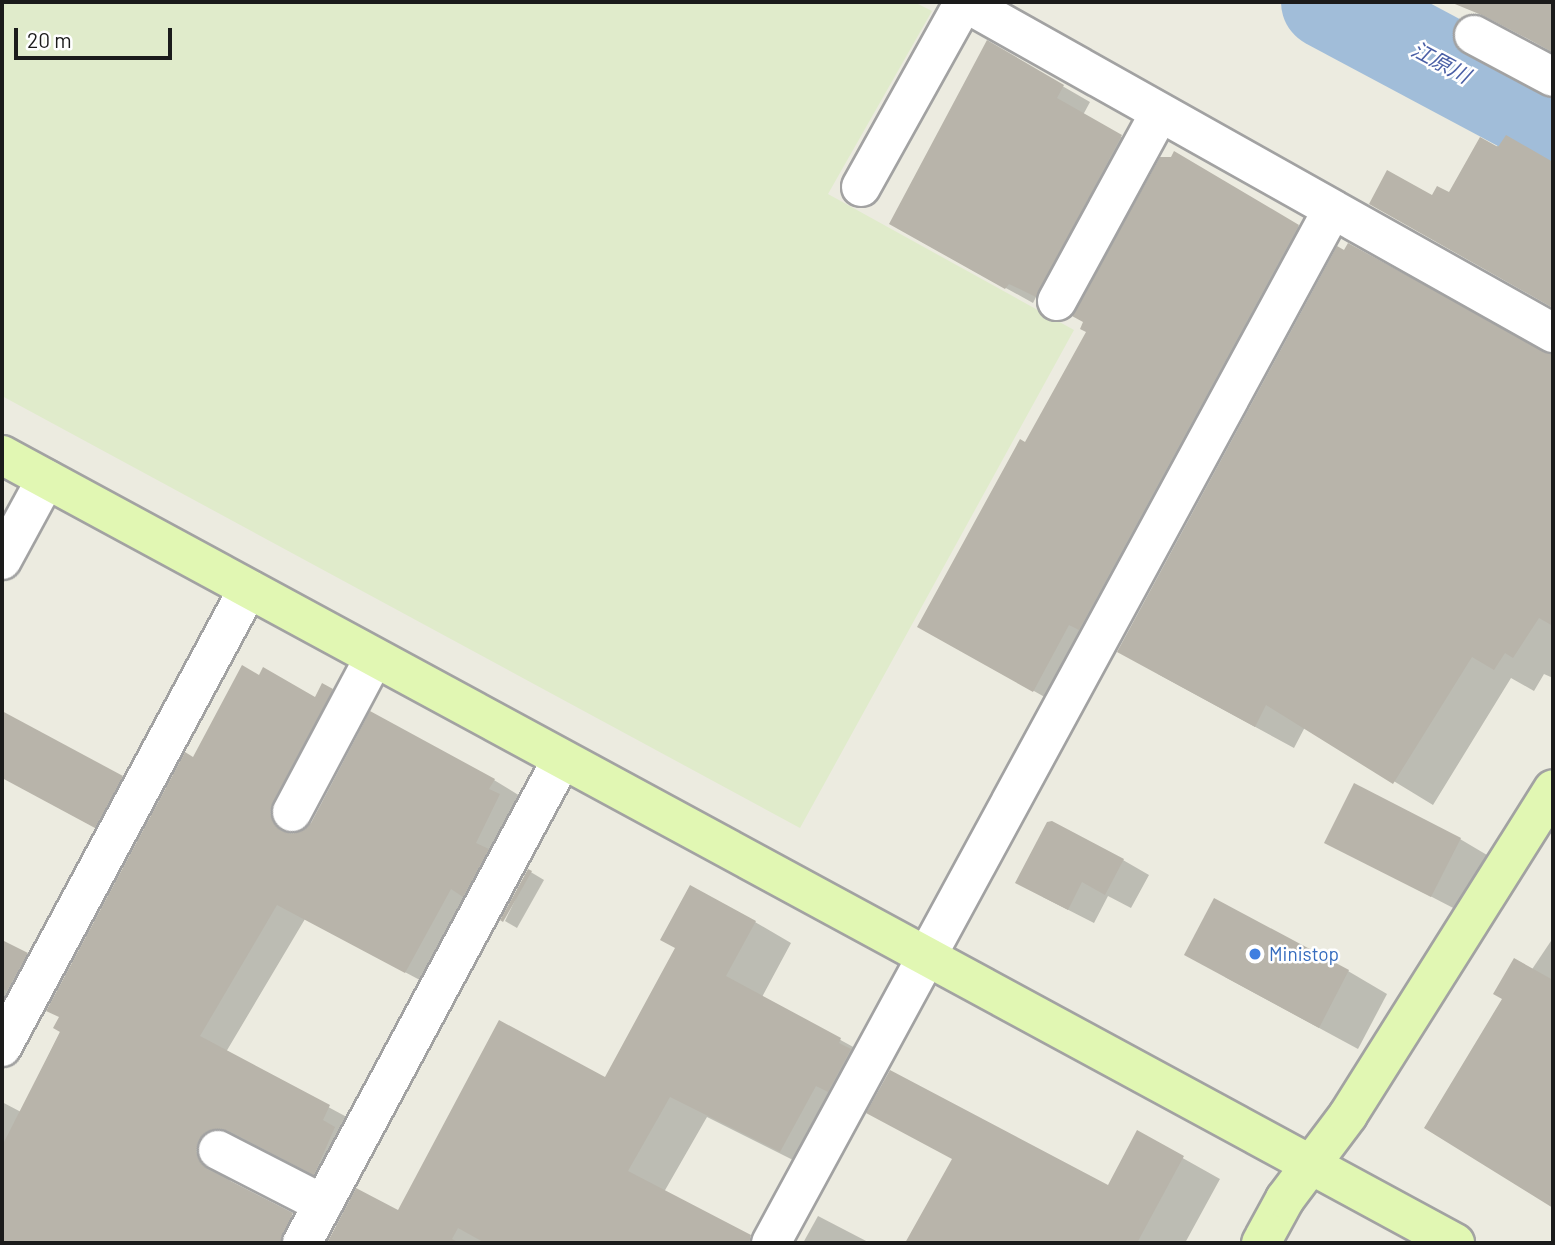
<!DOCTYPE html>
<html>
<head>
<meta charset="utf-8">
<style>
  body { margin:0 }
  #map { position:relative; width:1555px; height:1245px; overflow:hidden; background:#ecebe0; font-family:Barlow,"Noto Sans JP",sans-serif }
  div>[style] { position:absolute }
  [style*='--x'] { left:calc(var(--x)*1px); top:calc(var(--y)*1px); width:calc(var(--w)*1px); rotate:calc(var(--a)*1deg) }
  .farmland>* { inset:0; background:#e0ebcb }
  .shadow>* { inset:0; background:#0003 }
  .river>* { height:94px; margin:-47px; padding:0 47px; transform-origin:47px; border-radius:47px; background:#a1bdd9 }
  .building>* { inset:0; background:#b8b4aa }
  .roads { filter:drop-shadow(2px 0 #a2a2a2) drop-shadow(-2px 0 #a2a2a2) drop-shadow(0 2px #a2a2a2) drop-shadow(0 -2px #a2a2a2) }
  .street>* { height:38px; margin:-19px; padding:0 19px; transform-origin:19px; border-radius:19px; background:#fff }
  .secondary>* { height:38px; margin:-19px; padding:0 19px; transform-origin:19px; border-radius:19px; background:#e1f7b3 }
  .dots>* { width:19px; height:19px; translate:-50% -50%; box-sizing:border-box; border:4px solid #fff; border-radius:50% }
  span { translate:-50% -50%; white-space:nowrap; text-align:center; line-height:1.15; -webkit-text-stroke:5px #fff; paint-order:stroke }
  .shop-label { font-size:19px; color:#366cbe }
  .left { translate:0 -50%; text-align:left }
  .water-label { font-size:21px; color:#4b60a6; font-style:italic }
  .frame { position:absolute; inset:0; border:4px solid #1b1b1b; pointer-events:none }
  .scale { position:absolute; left:14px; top:28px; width:158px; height:32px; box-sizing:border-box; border:4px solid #1b1b1b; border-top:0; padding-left:9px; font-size:21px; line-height:24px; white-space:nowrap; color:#1b1b1b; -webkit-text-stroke:5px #fff; paint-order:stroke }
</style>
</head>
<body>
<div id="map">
  <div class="farmland">
    <i style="clip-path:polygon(2px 2px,914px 2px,932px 11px,828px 194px,1074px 330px,800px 828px,2px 396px)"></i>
  </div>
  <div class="shadow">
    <i style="clip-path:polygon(1510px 2px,1553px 2px,1553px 53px,1499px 22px)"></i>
    <i style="clip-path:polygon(988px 43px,1090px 102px,1083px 115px,1148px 152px,1063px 311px,1036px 297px,1033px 303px,917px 239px)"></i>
    <i style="clip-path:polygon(1506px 137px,1553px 163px,1553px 307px,1409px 226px,1432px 197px,1450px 194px)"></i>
    <i style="clip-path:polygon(1175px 153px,1323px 241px,1059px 705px,944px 641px,1026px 444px,1088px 332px)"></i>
    <i style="clip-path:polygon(1542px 354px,1553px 354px,1553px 678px,1544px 674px,1534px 691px,1511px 678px,1433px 805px,1305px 727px,1294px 748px,1158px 674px)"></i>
    <i style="clip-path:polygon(259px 677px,316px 699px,323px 685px,358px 706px,299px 818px,299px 833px,494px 780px,520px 796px,433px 987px,305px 919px,226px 1052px,356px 1122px,341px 1188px,244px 1143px,222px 1168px,232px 1184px,314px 1227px,305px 1243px,2px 1243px,2px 1102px,21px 1112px,193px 759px)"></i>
    <i style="clip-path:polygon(2px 713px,149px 793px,122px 842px,2px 777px)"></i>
    <i style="clip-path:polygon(1460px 839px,1487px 855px,1459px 911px,1326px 842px)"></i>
    <i style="clip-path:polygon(1123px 860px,1149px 875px,1131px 908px,1108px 896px,1094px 923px,1043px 897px)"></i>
    <i style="clip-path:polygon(529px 871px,544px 880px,517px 928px,505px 921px)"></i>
    <i style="clip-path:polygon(755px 922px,791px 943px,762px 997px,877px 1060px,874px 1065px,887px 1072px,865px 1112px,853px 1105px,817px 1172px,707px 1117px,664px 1192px,759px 1243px,614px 1243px,602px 1236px,598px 1243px,350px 1243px,334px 1234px,398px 1212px,606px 1080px)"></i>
    <i style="clip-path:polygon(1553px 938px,1553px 1205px,1426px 1127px)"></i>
    <i style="clip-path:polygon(2px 942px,53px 970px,2px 1010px)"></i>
    <i style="clip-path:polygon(1348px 971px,1387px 994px,1358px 1049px,1225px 977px)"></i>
    <i style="clip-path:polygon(1138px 1133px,1220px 1179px,1185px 1243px,907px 1243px,954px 1159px,1108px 1187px)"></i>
    <i style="clip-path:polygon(818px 1216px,870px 1243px,803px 1243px)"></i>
  </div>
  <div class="river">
    <i style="--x:1328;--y:2;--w:255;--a:28.1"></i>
  </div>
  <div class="building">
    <i style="clip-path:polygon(1450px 2px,1553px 2px,1553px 52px,1484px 16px)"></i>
    <i style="clip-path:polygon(987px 40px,1064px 85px,1057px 98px,1122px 135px,1036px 297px,1009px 284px,1005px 289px,889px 224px)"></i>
    <i style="clip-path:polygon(1506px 135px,1553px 162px,1553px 308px,1369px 204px,1387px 170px,1432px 195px,1437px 186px,1449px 192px,1480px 137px,1498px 147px)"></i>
    <i style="clip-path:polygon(1174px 151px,1299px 225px,1079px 630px,1069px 625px,1033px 692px,917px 627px,1020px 439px,1025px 442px,1086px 332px,1080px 329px,1083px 322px,1072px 316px,1160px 157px,1171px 157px)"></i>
    <i style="clip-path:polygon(1348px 243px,1553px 355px,1553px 626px,1539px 618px,1513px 658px,1505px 653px,1494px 670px,1472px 657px,1393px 784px,1266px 705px,1255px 727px,1117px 652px,1337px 246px,1344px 250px)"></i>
    <i style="clip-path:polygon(242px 665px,259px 675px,263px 667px,315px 697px,322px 683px,333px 689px,273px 802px,270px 813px,281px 831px,293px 834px,311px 823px,370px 711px,495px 779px,489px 789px,500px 794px,476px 843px,489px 849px,463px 897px,451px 889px,405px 973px,277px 905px,200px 1036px,330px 1105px,323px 1120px,335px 1127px,314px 1175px,227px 1130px,207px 1131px,198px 1141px,196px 1152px,207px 1169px,293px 1213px,280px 1243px,2px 1243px,2px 1146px,60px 1032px,53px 1028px,59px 1017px,46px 1011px,185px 752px,193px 757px)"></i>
    <i style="clip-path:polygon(2px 711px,123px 776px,95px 828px,2px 778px)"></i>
    <i style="clip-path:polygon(1354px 783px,1461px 838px,1431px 897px,1324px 843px)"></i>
    <i style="clip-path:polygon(1052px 821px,1124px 859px,1105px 895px,1082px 882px,1068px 910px,1015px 883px,1047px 822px)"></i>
    <i style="clip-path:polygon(528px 869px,532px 871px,503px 922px,500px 920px)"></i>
    <i style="clip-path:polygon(690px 885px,756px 921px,726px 976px,841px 1038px,839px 1043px,851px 1049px,828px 1092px,816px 1086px,780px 1152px,670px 1097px,628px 1171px,751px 1235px,749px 1243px,485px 1243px,458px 1228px,452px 1239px,460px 1243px,327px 1243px,356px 1188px,398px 1210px,499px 1020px,605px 1077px,675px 948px,660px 940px)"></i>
    <i style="clip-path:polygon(1214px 898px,1349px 970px,1319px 1028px,1184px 955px)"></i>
    <i style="clip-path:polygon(2px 940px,28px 953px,7px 991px,2px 988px)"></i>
    <i style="clip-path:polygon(1514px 958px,1553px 980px,1553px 1208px,1424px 1128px,1502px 999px,1493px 994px)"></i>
    <i style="clip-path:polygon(890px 1070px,1108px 1185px,1137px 1130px,1184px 1156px,1137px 1243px,905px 1243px,952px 1159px,866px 1113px)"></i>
  </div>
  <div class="roads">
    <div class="street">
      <i style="--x:1474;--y:35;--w:89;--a:28"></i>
      <i style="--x:861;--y:187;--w:212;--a:-60.9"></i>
      <i style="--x:964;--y:2;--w:676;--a:29.33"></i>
      <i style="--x:1057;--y:301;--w:213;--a:-61.4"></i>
      <i style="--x:2;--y:560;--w:92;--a:-61.5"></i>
      <i style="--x:292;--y:812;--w:174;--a:-62"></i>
      <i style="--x:2;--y:1047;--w:520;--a:-61.76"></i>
      <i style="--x:218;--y:1150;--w:118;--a:27.2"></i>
      <i style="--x:302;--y:1243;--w:549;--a:-61.76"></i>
      <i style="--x:771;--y:1243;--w:1173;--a:-61.49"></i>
    </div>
    <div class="secondary">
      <i style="--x:2;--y:455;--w:1653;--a:28.47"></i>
      <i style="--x:1261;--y:1243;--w:50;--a:-61.4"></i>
      <i style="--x:1285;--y:1199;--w:105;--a:-53.1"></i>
      <i style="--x:1348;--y:1115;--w:385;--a:-57.8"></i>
    </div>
  </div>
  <div class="dots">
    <i style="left:1255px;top:954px;background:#3f7fe0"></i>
  </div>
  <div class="shop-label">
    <span class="left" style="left:1269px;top:954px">Ministop</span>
  </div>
  <div class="water-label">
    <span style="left:1441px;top:62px;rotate:28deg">江原川</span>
  </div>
  <div class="frame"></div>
  <div class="scale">20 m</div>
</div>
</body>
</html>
